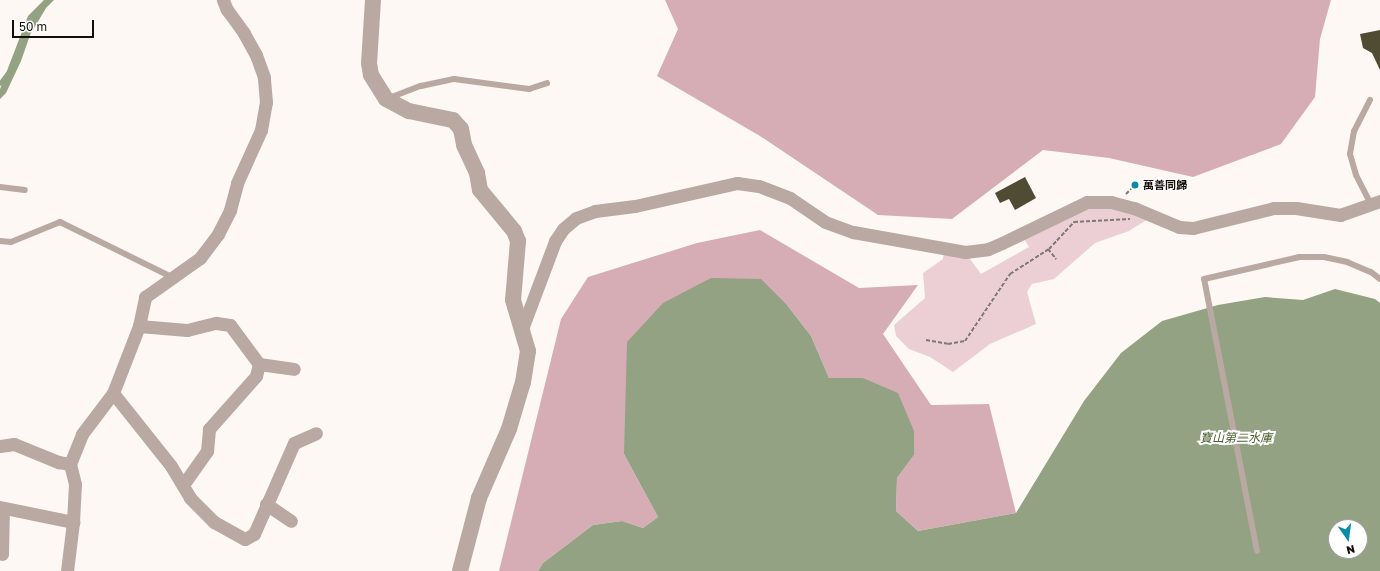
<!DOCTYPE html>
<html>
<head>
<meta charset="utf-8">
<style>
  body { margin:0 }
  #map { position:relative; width:1380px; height:571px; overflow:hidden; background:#fdf8f3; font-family:"Golos Text","Noto Sans TC",sans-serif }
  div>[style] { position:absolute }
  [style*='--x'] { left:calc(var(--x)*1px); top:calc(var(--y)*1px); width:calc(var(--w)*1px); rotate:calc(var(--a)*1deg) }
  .green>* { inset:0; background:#ebcfd4 }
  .forest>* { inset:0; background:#d7adb5 }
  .water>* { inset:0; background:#92a282 }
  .stream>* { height:3.5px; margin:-1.75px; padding:0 1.75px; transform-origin:1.75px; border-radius:1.75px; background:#92a282 }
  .building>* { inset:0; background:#504b33 }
  .path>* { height:2px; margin-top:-1px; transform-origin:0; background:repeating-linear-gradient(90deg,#7f7973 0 4px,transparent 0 6px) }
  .service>* { height:6px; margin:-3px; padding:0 3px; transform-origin:3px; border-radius:3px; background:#baa8a2 }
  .minor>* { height:13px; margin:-6.5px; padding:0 6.5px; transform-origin:6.5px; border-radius:6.5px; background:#baa8a2 }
  .tertiary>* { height:16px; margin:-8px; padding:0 8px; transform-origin:8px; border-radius:8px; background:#baa8a2 }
  .dots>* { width:11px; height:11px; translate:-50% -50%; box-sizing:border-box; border:2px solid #fff; border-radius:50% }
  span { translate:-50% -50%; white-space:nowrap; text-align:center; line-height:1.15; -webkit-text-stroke:4px #fff; paint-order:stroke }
  .poi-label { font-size:11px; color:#150e07; font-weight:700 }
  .left { translate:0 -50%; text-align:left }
  .water-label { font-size:12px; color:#485f2d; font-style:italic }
  .north { position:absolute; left:1328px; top:519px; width:40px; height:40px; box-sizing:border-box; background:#fff; border:1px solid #a19f9c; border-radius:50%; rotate:166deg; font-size:11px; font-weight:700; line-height:16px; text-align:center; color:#150e07 }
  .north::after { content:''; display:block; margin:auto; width:14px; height:18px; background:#0a8bac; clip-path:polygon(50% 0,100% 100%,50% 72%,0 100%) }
  .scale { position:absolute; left:12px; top:20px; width:82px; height:18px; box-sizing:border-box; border:2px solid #150e07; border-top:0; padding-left:5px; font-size:12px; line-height:14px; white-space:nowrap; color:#150e07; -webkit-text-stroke:3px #fff; paint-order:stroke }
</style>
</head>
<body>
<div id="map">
  <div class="green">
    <i style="clip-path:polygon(1087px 202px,1153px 216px,1129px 231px,1095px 243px,1054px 279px,1032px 284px,1027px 292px,1036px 324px,990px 344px,953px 372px,930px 357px,909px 349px,896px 336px,894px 325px,925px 298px,923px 273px,943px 259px,944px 249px,965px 252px,981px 274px,1029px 247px,1021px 234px)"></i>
  </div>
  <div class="forest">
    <i style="clip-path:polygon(665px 0,1331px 0,1320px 39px,1315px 97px,1281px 144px,1193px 177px,1109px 158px,1043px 150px,952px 219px,878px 215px,760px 136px,657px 76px,678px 29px)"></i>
    <i style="clip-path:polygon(760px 230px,859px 288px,918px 285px,883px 334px,931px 405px,989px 404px,1016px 513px,918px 531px,896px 511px,897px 478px,914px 455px,914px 431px,863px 378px,829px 378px,811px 336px,787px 305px,624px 454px,658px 517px,643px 528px,622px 521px,593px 525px,543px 563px,538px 571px,499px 571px,561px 319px,588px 277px,697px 243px)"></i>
  </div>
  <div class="water">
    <i style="clip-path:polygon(44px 0,54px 0,36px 18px,21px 61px,6px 93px,0 99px,0 89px,28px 16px)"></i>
    <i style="clip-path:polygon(evenodd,711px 278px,761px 279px,787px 305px,811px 336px,829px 378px,863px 378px,898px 393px,914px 431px,914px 455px,897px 478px,896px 511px,918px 531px,1016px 513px,1084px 401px,1121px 353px,1162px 321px,1218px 305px,1265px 297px,1303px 300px,1335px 289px,1375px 299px,1380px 303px,1380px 571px,538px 571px,543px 563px,593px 525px,622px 521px,643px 528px,658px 517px,624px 454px,627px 342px,663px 303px,711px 278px,1336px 527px,1360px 527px,1360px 551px,1336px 551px,1336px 527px)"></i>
  </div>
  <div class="stream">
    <i style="--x:30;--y:31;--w:26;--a:-59"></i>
    <i style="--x:0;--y:84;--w:15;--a:-53"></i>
  </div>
  <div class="building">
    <i style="clip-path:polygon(1380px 30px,1380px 70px,1372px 53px,1363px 48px,1360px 34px)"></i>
    <i style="clip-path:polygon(1025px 177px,1036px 198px,1015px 210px,1009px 199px,1000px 203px,995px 193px)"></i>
  </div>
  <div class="path">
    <i style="--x:1126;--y:194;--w:13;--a:-45"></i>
    <i style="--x:1048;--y:249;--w:13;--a:51"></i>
    <i style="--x:926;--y:340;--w:22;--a:10"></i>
    <i style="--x:948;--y:344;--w:17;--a:-10"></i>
    <i style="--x:965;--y:341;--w:81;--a:-56.1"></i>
    <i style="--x:1010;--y:274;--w:46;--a:-32.7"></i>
    <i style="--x:1049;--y:249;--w:37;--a:-47"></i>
    <i style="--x:1074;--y:222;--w:56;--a:-3.1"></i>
  </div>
  <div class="service">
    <i style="--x:389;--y:98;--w:34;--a:-21"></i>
    <i style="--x:421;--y:86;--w:34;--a:-12"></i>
    <i style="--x:454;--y:79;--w:76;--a:7.6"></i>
    <i style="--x:529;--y:89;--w:19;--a:-18"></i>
    <i style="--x:1370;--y:100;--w:35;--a:117"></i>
    <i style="--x:1354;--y:131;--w:23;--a:100"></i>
    <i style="--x:1350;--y:154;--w:22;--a:74"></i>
    <i style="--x:1356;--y:175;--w:33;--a:63"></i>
    <i style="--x:0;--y:187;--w:25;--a:7"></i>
    <i style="--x:0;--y:241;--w:11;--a:5"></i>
    <i style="--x:11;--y:242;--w:53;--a:-22.2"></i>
    <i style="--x:60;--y:222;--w:125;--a:26.2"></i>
    <i style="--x:1257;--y:551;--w:277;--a:-101"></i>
    <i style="--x:1204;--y:279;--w:98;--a:-13"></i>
    <i style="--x:1299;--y:257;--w:25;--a:0"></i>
    <i style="--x:1324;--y:257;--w:24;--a:12"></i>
    <i style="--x:1347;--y:262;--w:26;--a:23"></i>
    <i style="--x:1371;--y:272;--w:11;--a:38"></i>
  </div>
  <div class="minor">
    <i style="--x:139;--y:326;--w:48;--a:4.8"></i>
    <i style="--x:187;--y:330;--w:30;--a:-14"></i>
    <i style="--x:216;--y:323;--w:14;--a:8"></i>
    <i style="--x:230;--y:325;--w:49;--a:53.4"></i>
    <i style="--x:259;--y:364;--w:12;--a:104"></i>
    <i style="--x:256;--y:376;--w:71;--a:131.6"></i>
    <i style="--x:209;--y:429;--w:22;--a:95"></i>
    <i style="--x:207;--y:451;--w:42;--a:125.2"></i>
    <i style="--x:522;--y:329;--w:94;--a:-69.4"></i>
    <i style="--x:555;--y:241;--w:14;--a:-56"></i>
    <i style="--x:563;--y:229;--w:17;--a:-40"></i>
    <i style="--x:576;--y:218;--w:20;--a:-20"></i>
    <i style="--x:595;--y:211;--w:40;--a:-7.1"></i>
    <i style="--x:635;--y:206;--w:105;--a:-12.7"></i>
    <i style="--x:737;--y:183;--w:22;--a:8"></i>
    <i style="--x:759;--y:186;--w:33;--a:21"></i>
    <i style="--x:790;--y:198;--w:42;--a:34.4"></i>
    <i style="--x:825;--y:222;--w:30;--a:20"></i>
    <i style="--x:853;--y:232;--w:114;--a:10.1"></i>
    <i style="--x:965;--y:252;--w:23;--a:-7"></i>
    <i style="--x:988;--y:249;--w:15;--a:-23"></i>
    <i style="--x:1002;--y:243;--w:94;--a:-25.8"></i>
    <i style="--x:1087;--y:202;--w:24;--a:0"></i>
    <i style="--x:1111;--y:202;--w:24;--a:15"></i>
    <i style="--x:1134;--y:208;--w:49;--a:22.9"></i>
    <i style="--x:1179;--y:227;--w:14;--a:4"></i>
    <i style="--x:1193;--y:228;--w:83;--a:-13.9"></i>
    <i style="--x:1274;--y:208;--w:22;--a:0"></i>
    <i style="--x:1296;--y:208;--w:45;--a:9"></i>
    <i style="--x:1340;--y:215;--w:42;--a:-19.3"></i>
    <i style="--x:259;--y:364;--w:35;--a:8"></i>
    <i style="--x:113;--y:393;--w:93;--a:51.5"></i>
    <i style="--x:171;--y:466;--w:37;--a:59"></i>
    <i style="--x:190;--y:498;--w:34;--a:45"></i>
    <i style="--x:214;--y:522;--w:35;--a:29"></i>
    <i style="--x:245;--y:539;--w:10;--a:-29"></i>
    <i style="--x:254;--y:534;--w:99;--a:-66.3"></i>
    <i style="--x:294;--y:443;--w:24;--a:-24"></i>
    <i style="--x:0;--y:446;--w:14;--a:-8"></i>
    <i style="--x:14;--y:444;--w:48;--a:22.2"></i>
    <i style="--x:58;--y:462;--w:12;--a:9"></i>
    <i style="--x:266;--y:504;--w:30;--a:34"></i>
    <i style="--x:0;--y:507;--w:75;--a:11.6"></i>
    <i style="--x:2;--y:554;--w:46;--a:-88.8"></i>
    <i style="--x:67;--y:571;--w:49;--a:-83"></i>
    <i style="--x:73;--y:522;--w:38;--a:-87"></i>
    <i style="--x:75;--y:484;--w:21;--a:-104"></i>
    <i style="--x:70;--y:464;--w:32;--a:-68"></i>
    <i style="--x:82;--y:434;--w:51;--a:-52.9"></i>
    <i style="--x:113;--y:393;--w:72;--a:-68.8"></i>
    <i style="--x:139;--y:326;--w:30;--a:-78"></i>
    <i style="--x:145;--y:297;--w:67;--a:-35.3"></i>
    <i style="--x:200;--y:258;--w:30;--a:-53"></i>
    <i style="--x:218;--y:234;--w:27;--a:-63"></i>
    <i style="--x:230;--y:210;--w:28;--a:-75"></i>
    <i style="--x:237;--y:183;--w:58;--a:-65.6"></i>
    <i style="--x:261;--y:130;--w:28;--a:-80"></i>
    <i style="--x:266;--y:102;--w:25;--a:-95"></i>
    <i style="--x:264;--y:77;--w:23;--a:-110"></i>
    <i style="--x:256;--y:55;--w:25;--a:-119"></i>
    <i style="--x:244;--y:33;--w:29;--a:-126"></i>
    <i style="--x:227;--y:10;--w:11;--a:-112"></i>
  </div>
  <div class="tertiary">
    <i style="--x:373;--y:0;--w:63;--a:93.6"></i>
    <i style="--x:369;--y:63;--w:12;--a:81"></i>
    <i style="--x:371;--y:75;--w:28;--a:58"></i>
    <i style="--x:386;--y:99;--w:26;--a:28"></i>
    <i style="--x:409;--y:111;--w:45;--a:11.6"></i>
    <i style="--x:453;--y:120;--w:12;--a:48"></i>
    <i style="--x:461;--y:129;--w:16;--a:79"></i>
    <i style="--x:464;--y:145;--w:31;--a:65"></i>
    <i style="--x:477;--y:173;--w:17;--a:80"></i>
    <i style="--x:480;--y:190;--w:53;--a:50.3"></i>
    <i style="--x:514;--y:231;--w:11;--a:68"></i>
    <i style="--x:518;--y:241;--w:59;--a:94.8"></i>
    <i style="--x:513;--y:300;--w:53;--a:73.6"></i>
    <i style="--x:528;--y:351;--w:31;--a:99"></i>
    <i style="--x:523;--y:382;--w:49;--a:106.6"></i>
    <i style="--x:509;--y:429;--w:75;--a:113.5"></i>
    <i style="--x:479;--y:498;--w:75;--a:104.6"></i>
  </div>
  <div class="dots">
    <i style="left:1135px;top:185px;background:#0a8bac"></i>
  </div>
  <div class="poi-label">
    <span class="left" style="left:1143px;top:185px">萬善同歸</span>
  </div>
  <div class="water-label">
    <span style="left:1236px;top:438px">寶山第二水庫</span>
  </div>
  <div class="north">N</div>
  <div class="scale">50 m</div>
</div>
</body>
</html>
